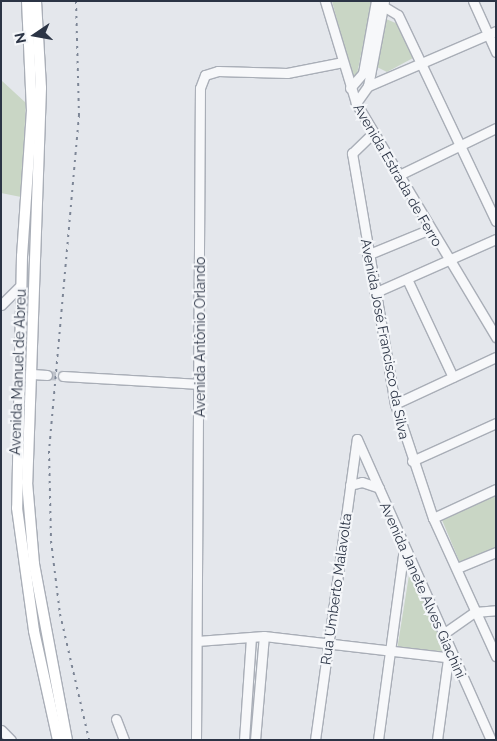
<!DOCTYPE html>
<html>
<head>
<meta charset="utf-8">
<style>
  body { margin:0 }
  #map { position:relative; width:497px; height:741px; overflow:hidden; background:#e4e7ec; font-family:Raleway,sans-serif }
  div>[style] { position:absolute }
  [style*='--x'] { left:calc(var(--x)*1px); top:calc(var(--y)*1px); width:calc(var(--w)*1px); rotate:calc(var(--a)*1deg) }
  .green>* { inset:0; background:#c9d6c5 }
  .minor-tunnel>* { height:9px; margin-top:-4.5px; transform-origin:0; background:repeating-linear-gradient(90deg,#bfc3cb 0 9px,transparent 0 13.5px) }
  .roads { filter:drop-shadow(1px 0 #a9aeb7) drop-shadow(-1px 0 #a9aeb7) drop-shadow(0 1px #a9aeb7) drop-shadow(0 -1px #a9aeb7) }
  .minor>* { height:9px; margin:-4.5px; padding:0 4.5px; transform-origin:4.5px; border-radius:4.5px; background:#f7f8fa }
  .major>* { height:10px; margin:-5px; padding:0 5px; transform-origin:5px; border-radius:5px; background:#fff }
  .rail>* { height:2px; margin-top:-1px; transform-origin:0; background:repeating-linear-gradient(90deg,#7d8696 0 2.5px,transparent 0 7.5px) }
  span { translate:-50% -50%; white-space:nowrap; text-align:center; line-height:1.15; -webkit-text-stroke:4.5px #f4f6f9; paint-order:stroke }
  .street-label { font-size:14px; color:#2b3445 }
  .frame { position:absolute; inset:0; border:2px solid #2b3445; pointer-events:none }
  .north { position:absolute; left:10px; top:10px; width:50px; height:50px; -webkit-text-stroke:4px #f4f6f9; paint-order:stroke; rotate:258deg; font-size:14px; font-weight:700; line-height:20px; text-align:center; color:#2b3445 }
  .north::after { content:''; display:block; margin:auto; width:18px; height:22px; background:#2b3445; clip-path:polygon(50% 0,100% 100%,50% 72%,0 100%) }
</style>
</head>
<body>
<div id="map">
  <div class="green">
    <i style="clip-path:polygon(332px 1px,372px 1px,356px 79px,352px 78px)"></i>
    <i style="clip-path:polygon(386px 19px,398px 24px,413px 58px,387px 72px,375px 66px)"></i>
    <i style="clip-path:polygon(1px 80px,26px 103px,21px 197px,1px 193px)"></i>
    <i style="clip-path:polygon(496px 495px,496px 550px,460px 563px,442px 520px)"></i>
    <i style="clip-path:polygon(410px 569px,445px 651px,397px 650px)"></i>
  </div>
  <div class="minor-tunnel">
    <i style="--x:47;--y:375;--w:16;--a:4"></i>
  </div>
  <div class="roads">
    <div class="minor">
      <i style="--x:325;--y:1;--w:107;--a:73.1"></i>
      <i style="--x:356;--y:103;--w:273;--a:59.1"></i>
      <i style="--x:473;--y:1;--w:56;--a:65.7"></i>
      <i style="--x:383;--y:6;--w:17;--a:31"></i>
      <i style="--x:398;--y:15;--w:228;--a:64.6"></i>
      <i style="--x:368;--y:86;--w:86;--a:-79.3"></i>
      <i style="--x:350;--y:88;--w:20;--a:-49"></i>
      <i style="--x:363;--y:73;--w:73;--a:-79.8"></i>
      <i style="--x:356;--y:103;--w:21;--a:-55"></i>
      <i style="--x:368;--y:86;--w:139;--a:-23.3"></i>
      <i style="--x:372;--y:134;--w:28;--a:136"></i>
      <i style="--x:352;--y:153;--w:255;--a:80.3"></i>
      <i style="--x:395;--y:404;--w:120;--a:71.6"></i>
      <i style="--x:433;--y:518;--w:152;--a:65.5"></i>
      <i style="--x:397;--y:176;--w:110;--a:-25.9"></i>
      <i style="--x:367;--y:255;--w:66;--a:-22.3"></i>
      <i style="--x:407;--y:279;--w:108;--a:64.9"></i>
      <i style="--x:374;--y:293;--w:133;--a:-23.9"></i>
      <i style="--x:1;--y:305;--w:28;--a:-45"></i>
      <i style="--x:32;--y:374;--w:15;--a:4"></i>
      <i style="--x:63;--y:376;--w:137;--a:3.3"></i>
      <i style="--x:395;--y:404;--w:111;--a:-25"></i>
      <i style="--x:357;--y:439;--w:329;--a:66"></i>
      <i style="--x:412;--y:461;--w:92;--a:-24.3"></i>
      <i style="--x:350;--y:485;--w:12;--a:-14"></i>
      <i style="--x:362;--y:482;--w:18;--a:19"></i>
      <i style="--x:433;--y:518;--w:69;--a:-24.7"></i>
      <i style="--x:457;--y:568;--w:42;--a:-22.3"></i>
      <i style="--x:443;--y:634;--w:39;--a:-35"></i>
      <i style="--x:475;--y:612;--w:21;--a:-5"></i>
      <i style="--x:197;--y:641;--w:67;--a:-4.3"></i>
      <i style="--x:264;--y:636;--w:191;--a:6.6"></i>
      <i style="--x:116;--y:719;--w:22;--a:69"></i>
      <i style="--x:1;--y:730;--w:14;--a:45"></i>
      <i style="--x:196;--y:740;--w:652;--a:-89.65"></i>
      <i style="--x:200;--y:88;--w:14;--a:-69"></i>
      <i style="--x:205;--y:75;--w:14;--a:-17"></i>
      <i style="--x:218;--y:71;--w:69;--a:1.7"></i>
      <i style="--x:287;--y:73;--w:57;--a:-11.1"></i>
      <i style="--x:244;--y:740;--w:103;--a:-86.1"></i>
      <i style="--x:255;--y:740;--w:104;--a:-85.1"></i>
      <i style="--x:315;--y:740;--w:304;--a:-82.1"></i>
      <i style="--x:378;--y:740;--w:195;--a:-82.3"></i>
      <i style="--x:437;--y:740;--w:82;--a:-82.3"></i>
    </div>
    <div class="major">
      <i style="--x:27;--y:1;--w:109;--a:87.4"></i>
      <i style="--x:32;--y:110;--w:146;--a:93.9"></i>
      <i style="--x:22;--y:256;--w:252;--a:91.1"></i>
      <i style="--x:17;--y:508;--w:124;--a:82.1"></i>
      <i style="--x:34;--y:631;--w:112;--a:77.6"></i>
      <i style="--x:36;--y:1;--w:87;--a:86.7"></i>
      <i style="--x:41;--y:88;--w:394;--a:92"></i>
      <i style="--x:27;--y:482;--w:82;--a:85.1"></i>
      <i style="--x:34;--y:564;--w:179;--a:79.4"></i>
    </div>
  </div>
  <div class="rail">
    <i style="--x:76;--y:1;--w:114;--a:88.5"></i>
    <i style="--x:79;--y:115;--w:337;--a:95.1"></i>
    <i style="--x:49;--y:451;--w:90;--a:88.7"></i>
    <i style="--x:51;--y:541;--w:74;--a:83"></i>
    <i style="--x:60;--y:614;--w:129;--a:77"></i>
  </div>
  <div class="street-label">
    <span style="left:398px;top:175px;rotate:60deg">Avenida Estrada de Ferro</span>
    <span style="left:200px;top:337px;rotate:-90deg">Avenida Antônio Orlando</span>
    <span style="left:385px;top:339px;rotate:79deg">Avenida José Francisco da Silva</span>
    <span style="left:18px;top:372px;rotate:-88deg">Avenida Manuel de Abreu</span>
    <span style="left:336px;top:589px;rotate:-82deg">Rua Umberto Malavolta</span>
    <span style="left:423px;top:590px;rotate:66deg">Avenida Janete Alves Giachini</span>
  </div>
  <div class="frame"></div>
  <div class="north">N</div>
</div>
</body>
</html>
